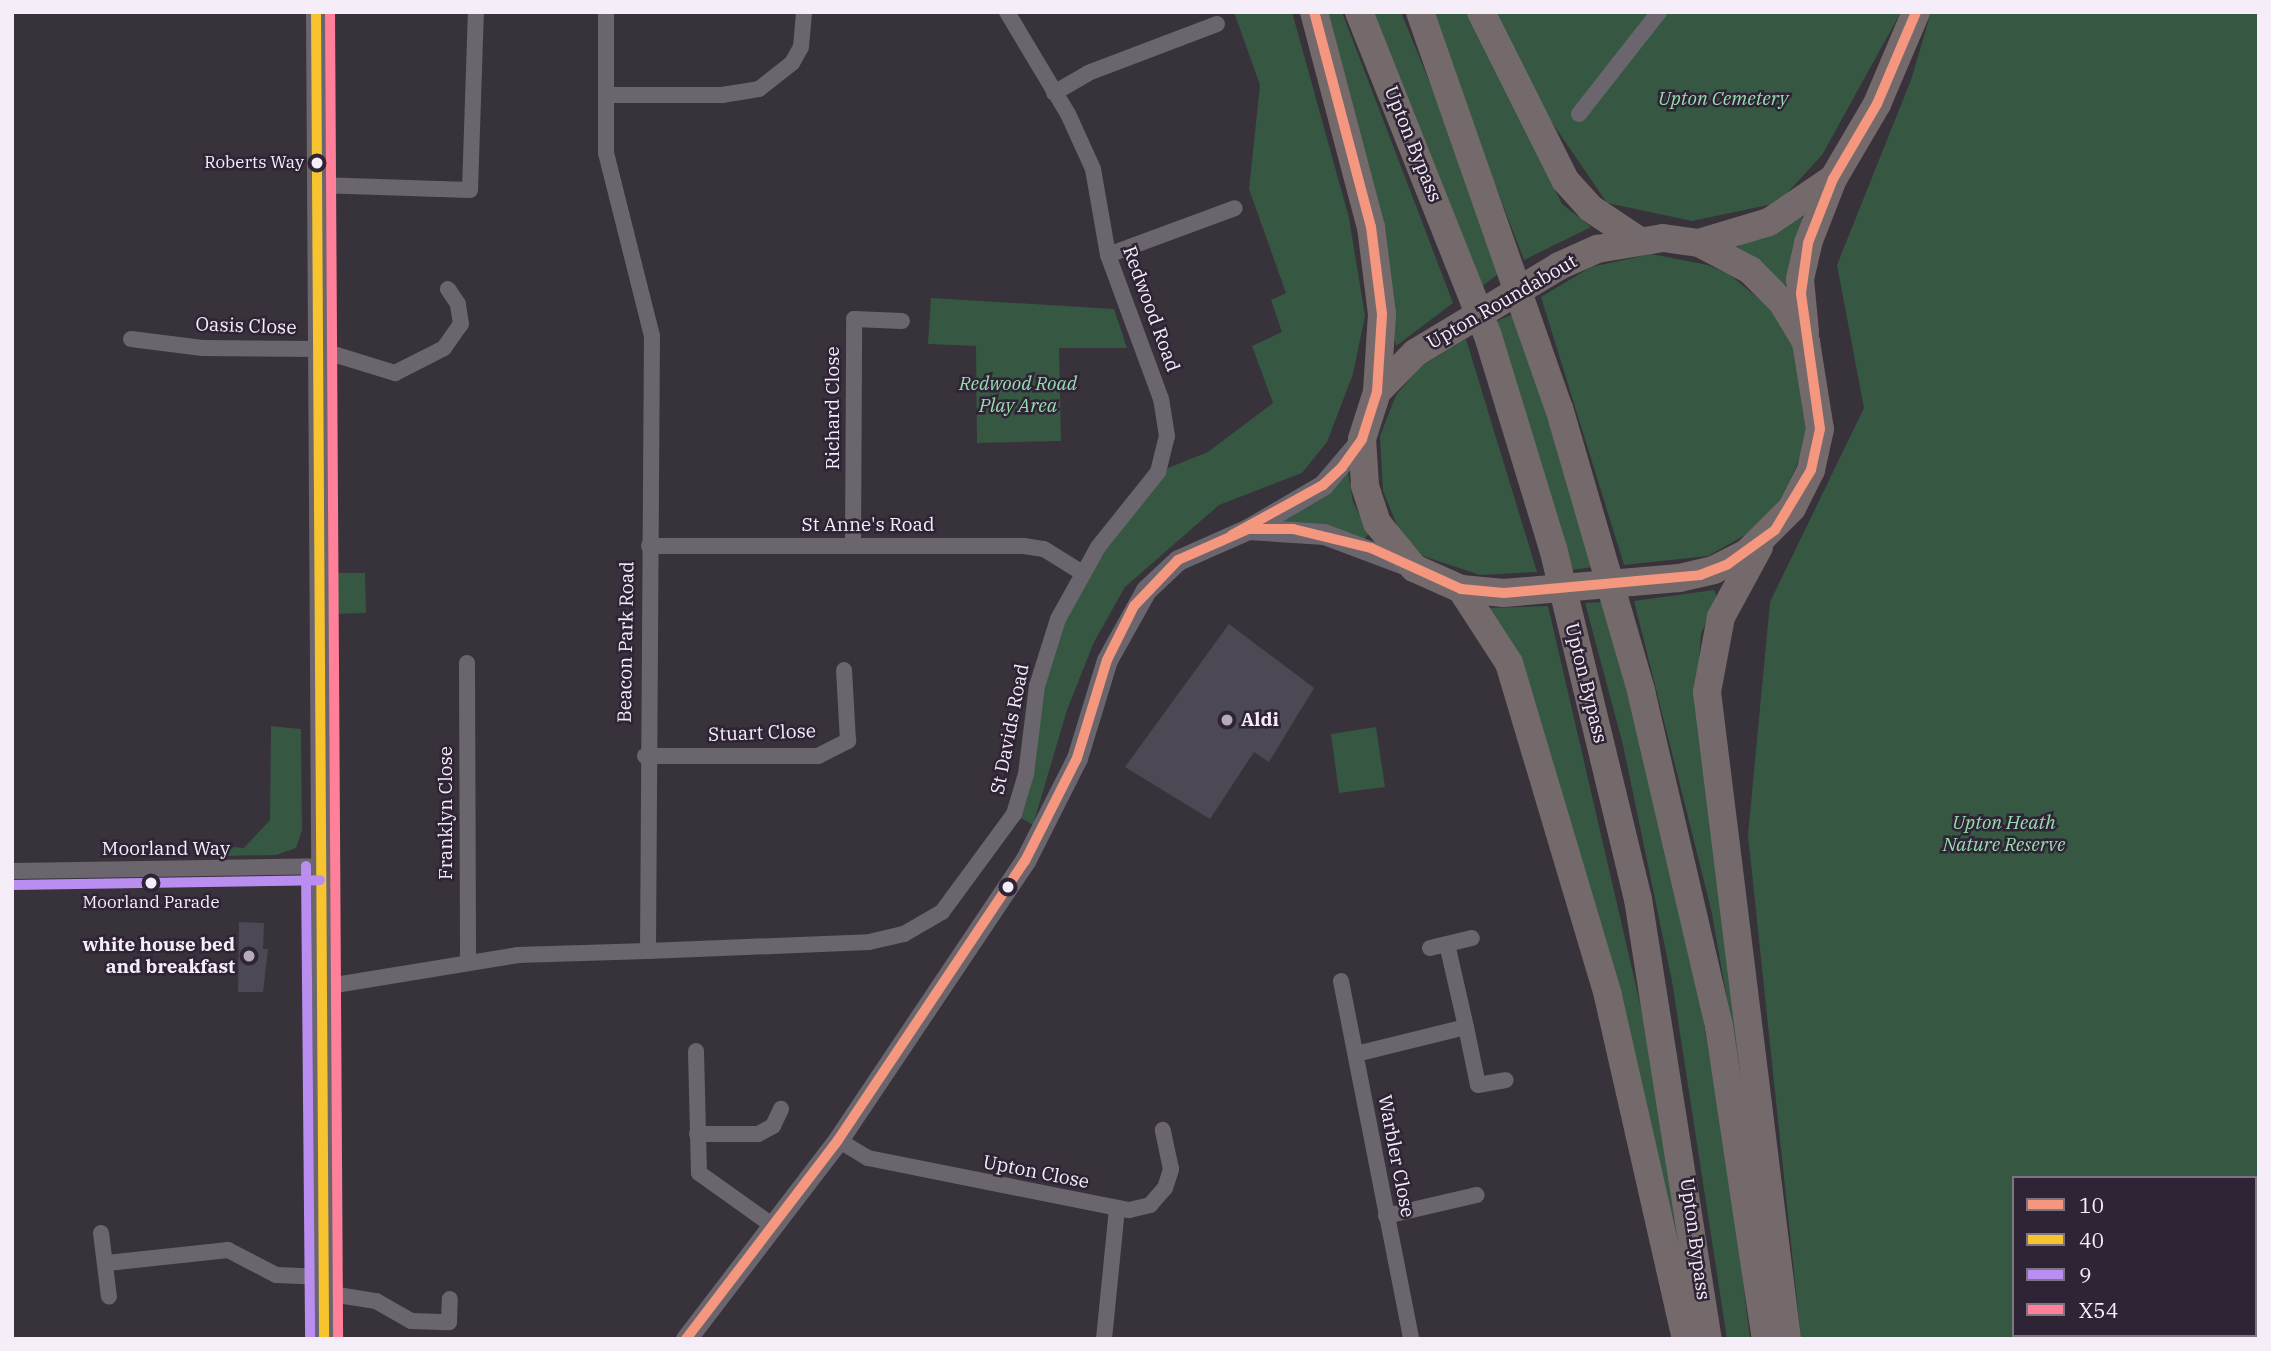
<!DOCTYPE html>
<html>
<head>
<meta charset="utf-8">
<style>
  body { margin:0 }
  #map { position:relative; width:2271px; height:1351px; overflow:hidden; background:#38323b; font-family:"IBM Plex Serif",serif }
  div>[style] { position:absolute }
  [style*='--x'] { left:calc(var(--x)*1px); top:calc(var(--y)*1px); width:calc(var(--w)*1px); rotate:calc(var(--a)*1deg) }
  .green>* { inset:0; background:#365742 }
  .building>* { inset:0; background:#4c4955 }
  .street>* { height:16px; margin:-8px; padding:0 8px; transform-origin:8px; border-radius:8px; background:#6b666d }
  .secondary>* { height:21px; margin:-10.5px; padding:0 10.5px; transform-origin:10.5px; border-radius:10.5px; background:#6b666d }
  .highway>* { height:28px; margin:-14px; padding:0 14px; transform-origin:14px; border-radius:14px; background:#746a6b }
  .bus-1>* { height:10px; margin:-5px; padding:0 5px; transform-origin:5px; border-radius:5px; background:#f4977e }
  .bus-2>* { height:10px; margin:-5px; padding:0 5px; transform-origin:5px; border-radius:5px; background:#f7c32f }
  .bus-3>* { height:10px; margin:-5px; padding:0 5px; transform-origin:5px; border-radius:5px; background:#b98ef0 }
  .bus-4>* { height:10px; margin:-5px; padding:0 5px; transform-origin:5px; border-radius:5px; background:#ff8098 }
  .dots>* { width:19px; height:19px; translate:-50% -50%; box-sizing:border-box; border:4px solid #2f2435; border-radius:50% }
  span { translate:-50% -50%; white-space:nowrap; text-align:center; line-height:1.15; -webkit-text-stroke:5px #2f2435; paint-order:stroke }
  .bus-label { font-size:17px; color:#f5eef9 }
  .right { translate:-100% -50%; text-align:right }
  .park-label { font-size:19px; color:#96deae; font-style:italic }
  .street-label { font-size:19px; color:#f5eef9 }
  .poi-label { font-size:19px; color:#f5eef9; font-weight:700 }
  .left { translate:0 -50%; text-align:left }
  .frame { position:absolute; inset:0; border:14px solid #f5eef9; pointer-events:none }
  .legend { position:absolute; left:2012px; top:1176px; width:245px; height:161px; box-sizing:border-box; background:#2f2435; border:2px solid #7e7583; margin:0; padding:9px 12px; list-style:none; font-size:21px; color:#f5eef9 }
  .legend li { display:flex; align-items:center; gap:14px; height:35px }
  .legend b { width:35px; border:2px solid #7e7583 }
</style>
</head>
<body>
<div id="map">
  <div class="green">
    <i style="clip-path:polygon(1234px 12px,1292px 12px,1349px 218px,1365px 316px,1353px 374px,1327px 442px,1302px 473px,1219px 505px,1125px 587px,1094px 642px,1067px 710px,1033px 825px,1014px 814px,1058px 619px,1158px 472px,1208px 452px,1273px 403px,1252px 346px,1282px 332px,1271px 300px,1286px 293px,1249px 189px,1260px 85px)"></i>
    <i style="clip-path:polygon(1323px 12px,1342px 12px,1453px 303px,1396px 346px)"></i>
    <i style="clip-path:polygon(1372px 12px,1401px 12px,1442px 113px,1501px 272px,1482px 286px)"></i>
    <i style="clip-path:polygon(1429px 12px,1468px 12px,1562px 204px,1591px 227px,1524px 260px)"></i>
    <i style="clip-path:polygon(1494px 12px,1901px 12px,1822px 155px,1778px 203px,1692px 221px,1607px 203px,1551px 121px)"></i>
    <i style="clip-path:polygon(evenodd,1931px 12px,2259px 12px,2259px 1339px,1801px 1339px,1748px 835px,1770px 602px,1864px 408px,1837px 265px,1911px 80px,1931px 12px,2014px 1178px,2255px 1178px,2255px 1335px,2014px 1335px,2014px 1178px)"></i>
    <i style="clip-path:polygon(1799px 215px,1805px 221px,1785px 287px,1735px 248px)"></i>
    <i style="clip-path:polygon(1651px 254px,1708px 265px,1730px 275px,1769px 307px,1799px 356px,1808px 416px,1804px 447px,1783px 498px,1747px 534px,1708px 556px,1624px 565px,1541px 297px,1591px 267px)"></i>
    <i style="clip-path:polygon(931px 298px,1114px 309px,1127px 348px,1059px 348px,1061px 441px,977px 443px,976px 346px,928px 344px)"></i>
    <i style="clip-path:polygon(1515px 313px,1594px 567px,1571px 570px,1493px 323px)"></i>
    <i style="clip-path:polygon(1466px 339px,1537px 572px,1480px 575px,1423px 556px,1399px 530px,1383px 491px,1380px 436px,1396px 395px,1421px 366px)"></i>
    <i style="clip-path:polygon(1348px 472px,1353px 502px,1369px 533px,1364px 540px,1281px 522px)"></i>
    <i style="clip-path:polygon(328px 573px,365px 573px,366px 613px,329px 614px)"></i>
    <i style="clip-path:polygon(1714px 590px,1717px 597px,1701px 634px,1697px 687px,1739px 1065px,1711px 909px,1634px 601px)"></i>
    <i style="clip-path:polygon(1604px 602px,1674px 874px,1704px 1024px,1727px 1151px,1750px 1339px,1727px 1339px,1672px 981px,1623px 745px,1585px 603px)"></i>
    <i style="clip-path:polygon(1548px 606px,1646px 1029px,1687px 1258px,1679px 1258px,1487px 608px)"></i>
    <i style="clip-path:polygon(271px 726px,301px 729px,302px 830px,296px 848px,276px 855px,222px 856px,221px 846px,244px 848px,270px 820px)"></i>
    <i style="clip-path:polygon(1376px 727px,1385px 787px,1339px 793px,1331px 734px)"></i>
  </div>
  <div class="building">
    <i style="clip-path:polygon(1229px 624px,1314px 688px,1269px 762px,1254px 752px,1210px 819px,1125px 767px)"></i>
    <i style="clip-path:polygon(239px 922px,264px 923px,263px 949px,268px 949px,263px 992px,238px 992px)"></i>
  </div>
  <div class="street">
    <i style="--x:1054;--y:93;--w:39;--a:-30"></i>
    <i style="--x:1088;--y:73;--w:138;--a:-20.8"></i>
    <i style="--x:608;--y:95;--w:114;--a:0"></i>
    <i style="--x:722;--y:95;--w:37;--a:-9"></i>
    <i style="--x:759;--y:89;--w:42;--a:-38.2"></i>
    <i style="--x:792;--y:63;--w:18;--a:-61"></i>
    <i style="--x:801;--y:47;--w:35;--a:-85"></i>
    <i style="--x:1579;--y:114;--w:130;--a:-51.9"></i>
    <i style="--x:318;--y:185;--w:152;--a:1.9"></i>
    <i style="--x:470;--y:190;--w:178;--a:-88.1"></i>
    <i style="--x:1108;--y:255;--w:135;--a:-20.3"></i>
    <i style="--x:131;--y:339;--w:72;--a:7.2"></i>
    <i style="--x:202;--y:348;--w:115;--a:0.5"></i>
    <i style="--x:317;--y:349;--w:82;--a:17.1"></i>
    <i style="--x:395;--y:373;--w:55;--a:-27"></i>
    <i style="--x:444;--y:348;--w:29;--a:-55"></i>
    <i style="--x:461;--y:324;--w:20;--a:-99"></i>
    <i style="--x:458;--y:304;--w:18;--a:-124"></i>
    <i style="--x:649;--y:546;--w:375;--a:0"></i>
    <i style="--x:1024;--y:546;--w:20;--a:9"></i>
    <i style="--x:1044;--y:549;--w:44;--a:31.9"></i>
    <i style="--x:853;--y:546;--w:227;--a:-89.7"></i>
    <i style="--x:854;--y:319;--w:48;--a:2.4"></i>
    <i style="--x:467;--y:663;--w:300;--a:89.8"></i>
    <i style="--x:645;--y:756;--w:173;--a:0"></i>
    <i style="--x:818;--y:756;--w:34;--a:-27"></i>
    <i style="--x:848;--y:741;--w:71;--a:-93.2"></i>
    <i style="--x:12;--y:871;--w:308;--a:-0.9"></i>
    <i style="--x:1430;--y:948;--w:43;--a:-13.4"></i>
    <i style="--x:648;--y:951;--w:221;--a:-2.3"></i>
    <i style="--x:869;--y:942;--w:36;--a:-13"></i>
    <i style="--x:904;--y:934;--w:44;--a:-30.1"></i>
    <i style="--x:942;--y:912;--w:122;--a:-53.7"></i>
    <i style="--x:1014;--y:814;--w:42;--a:-73.3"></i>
    <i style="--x:1026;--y:774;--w:89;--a:-82.9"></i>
    <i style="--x:1037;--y:686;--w:70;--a:-72.6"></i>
    <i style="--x:1058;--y:619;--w:82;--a:-60.9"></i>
    <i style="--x:1098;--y:547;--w:96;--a:-51.3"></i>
    <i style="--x:1158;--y:472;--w:37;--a:-76"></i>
    <i style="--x:1167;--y:436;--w:37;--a:-99"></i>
    <i style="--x:1161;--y:399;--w:153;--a:-110.2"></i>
    <i style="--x:1108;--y:255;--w:87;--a:-99.9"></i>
    <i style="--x:1093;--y:169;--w:60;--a:-114.4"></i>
    <i style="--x:1068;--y:114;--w:119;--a:-120.9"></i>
    <i style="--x:1341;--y:981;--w:365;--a:78.9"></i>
    <i style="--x:323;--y:987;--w:198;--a:-9.3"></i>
    <i style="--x:518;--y:955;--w:130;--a:-1.8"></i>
    <i style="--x:648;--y:951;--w:615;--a:-89.63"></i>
    <i style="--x:652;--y:336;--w:189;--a:-104.1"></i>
    <i style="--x:606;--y:153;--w:141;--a:-90"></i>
    <i style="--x:1466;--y:1027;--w:59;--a:78.3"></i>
    <i style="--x:1478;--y:1085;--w:28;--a:-10"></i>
    <i style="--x:696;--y:1051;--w:122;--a:88.6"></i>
    <i style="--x:699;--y:1173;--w:90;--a:35.5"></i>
    <i style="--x:1356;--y:1054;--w:113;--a:-13.8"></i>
    <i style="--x:1466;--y:1027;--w:85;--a:-102.9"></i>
    <i style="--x:697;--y:1134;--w:61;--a:0"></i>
    <i style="--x:758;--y:1134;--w:17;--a:-28"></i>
    <i style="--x:773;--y:1126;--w:19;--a:-65"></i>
    <i style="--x:838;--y:1140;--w:35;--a:31"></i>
    <i style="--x:868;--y:1158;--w:266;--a:11.3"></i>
    <i style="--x:1129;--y:1210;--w:22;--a:-13"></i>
    <i style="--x:1150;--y:1205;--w:23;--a:-49"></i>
    <i style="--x:1165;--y:1188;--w:20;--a:-72"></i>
    <i style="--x:1171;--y:1169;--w:40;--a:-102"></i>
    <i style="--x:1386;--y:1216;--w:93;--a:-13"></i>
    <i style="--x:101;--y:1233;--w:64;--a:82.9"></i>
    <i style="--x:107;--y:1263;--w:122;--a:-6.1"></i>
    <i style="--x:228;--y:1250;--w:54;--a:27.5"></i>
    <i style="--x:276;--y:1275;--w:49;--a:2.3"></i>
    <i style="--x:325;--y:1293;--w:52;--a:8.9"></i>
    <i style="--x:376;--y:1301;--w:40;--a:29.7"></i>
    <i style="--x:411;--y:1321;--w:38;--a:2"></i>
    <i style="--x:449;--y:1322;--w:23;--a:-88"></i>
    <i style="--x:1104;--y:1339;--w:132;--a:-84.3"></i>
  </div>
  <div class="secondary">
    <i style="--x:316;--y:12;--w:1327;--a:89.65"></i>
    <i style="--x:1248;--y:529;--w:76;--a:3.8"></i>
    <i style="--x:1324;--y:534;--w:91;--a:20.6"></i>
    <i style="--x:686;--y:1339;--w:250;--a:-52.6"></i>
    <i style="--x:838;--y:1140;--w:336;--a:-56.2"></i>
    <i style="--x:1025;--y:861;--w:115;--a:-63.2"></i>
    <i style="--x:1077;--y:758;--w:102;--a:-73"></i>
    <i style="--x:1107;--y:660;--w:80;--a:-60.9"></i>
    <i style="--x:1146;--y:590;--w:44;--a:-43.2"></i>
    <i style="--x:1178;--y:560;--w:77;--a:-23.9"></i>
    <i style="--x:1248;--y:529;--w:87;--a:-30.4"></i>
    <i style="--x:1323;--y:485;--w:60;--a:-49.7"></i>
  </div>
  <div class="highway">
    <i style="--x:1314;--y:12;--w:222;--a:75.2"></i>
    <i style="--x:1371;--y:227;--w:88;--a:82.8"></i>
    <i style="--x:1382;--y:314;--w:78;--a:93.7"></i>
    <i style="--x:1359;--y:12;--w:349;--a:68.3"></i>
    <i style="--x:1488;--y:336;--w:222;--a:73"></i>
    <i style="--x:1553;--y:548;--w:361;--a:76.4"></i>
    <i style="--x:1638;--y:899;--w:446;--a:81"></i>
    <i style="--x:1420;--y:12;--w:420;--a:70.7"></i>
    <i style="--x:1559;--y:408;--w:295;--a:73.8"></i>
    <i style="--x:1641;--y:691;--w:344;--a:76.9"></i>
    <i style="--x:1719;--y:1026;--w:317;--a:81.5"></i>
    <i style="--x:1481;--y:12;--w:188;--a:63.4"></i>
    <i style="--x:1565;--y:180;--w:38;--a:48"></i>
    <i style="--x:1590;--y:208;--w:58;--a:33.7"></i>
    <i style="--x:1663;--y:238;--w:36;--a:8"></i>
    <i style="--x:1699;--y:243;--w:58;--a:27.9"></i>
    <i style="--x:1750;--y:270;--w:45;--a:45"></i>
    <i style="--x:1782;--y:302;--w:47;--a:59"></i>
    <i style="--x:1806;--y:342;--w:88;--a:80.9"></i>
    <i style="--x:1820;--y:429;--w:42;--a:102.4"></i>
    <i style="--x:1811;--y:470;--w:42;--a:116.6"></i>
    <i style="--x:1792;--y:508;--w:64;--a:135"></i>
    <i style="--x:1747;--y:553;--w:37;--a:153"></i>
    <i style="--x:1714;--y:570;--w:36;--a:167"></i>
    <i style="--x:1679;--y:578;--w:176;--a:175.1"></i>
    <i style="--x:1504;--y:593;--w:43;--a:-174.7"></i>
    <i style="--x:1461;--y:589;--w:51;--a:-155.9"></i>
    <i style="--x:1414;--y:568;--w:58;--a:-129.4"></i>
    <i style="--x:1377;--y:523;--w:40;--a:-108"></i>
    <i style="--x:1365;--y:485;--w:46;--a:-93.7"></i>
    <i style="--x:1362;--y:439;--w:49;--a:-72.3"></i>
    <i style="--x:1377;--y:392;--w:54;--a:-45.7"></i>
    <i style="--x:1415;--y:353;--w:168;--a:-31.1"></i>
    <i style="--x:1559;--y:266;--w:42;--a:-24.1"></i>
    <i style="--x:1597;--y:249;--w:67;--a:-9.5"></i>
    <i style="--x:1699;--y:243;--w:73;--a:-16.7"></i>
    <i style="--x:1769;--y:222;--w:75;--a:-34.1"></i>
    <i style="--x:1805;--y:332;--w:53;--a:-95.4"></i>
    <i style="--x:1800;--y:279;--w:37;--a:-77"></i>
    <i style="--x:1808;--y:243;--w:69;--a:-68.7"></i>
    <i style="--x:1833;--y:179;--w:87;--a:-59.6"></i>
    <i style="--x:1877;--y:104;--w:100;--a:-67"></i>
    <i style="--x:1759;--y:547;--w:80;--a:118.5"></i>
    <i style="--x:1721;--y:617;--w:76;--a:100.6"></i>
    <i style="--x:1707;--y:692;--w:652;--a:82.95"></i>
    <i style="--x:1461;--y:589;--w:88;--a:57"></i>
    <i style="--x:1509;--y:663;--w:347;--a:73.4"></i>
    <i style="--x:1608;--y:996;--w:352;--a:77.2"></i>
  </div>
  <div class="bus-1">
    <i style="--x:1232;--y:535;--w:104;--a:-28.8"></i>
    <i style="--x:1323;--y:485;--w:26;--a:-43"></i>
    <i style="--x:1342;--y:467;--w:34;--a:-54"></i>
    <i style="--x:1362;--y:439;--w:49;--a:-72.3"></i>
    <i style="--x:1377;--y:392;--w:78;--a:-86.3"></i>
    <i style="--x:1382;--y:314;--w:88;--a:-97.2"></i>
    <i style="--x:1371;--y:227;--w:222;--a:-104.8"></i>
    <i style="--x:686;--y:1339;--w:250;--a:-52.6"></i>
    <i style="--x:838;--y:1140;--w:336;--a:-56.2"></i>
    <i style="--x:1025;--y:861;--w:115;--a:-63.2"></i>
    <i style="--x:1077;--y:758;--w:102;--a:-73"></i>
    <i style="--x:1107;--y:660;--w:60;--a:-63.4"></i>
    <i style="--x:1134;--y:606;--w:64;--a:-46.3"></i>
    <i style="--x:1178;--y:560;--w:77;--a:-23.9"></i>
    <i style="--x:1248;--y:529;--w:45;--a:0"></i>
    <i style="--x:1293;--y:529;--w:80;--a:13.7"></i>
    <i style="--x:1371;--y:548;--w:99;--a:24.5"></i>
    <i style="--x:1461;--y:589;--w:43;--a:5.3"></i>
    <i style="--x:1504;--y:593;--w:197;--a:-5.2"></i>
    <i style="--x:1700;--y:575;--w:30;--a:-21"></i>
    <i style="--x:1728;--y:564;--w:58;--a:-35.9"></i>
    <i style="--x:1775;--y:530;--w:70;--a:-59"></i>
    <i style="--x:1811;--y:470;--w:42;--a:-77.6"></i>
    <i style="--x:1820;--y:429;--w:137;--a:-98"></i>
    <i style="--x:1801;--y:293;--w:50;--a:-82"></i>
    <i style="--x:1808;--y:243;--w:69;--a:-68.7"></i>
    <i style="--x:1833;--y:179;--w:87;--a:-59.6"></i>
    <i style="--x:1877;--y:104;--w:100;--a:-67"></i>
  </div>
  <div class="bus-2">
    <i style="--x:316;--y:12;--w:1327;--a:89.65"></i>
  </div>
  <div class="bus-3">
    <i style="--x:306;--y:866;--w:473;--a:89.5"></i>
    <i style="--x:12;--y:885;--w:308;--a:-0.9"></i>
  </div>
  <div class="bus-4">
    <i style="--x:330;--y:12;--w:1327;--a:89.65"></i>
  </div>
  <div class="dots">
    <i style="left:317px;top:163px;background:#f5eef9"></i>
    <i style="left:1227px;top:720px;background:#b3acb6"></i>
    <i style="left:151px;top:883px;background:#f5eef9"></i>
    <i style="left:1008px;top:887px;background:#f5eef9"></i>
    <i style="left:249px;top:956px;background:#b3acb6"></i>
  </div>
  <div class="bus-label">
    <span class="right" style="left:304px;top:163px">Roberts Way</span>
    <span style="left:151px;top:903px">Moorland Parade</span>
  </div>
  <div class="park-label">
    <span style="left:1723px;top:99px">Upton Cemetery</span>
    <span style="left:1018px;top:395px">Redwood Road<br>Play Area</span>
    <span style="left:2004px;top:834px">Upton Heath<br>Nature Reserve</span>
  </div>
  <div class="street-label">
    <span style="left:1413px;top:144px;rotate:68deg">Upton Bypass</span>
    <span style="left:1502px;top:302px;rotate:-30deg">Upton Roundabout</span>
    <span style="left:1151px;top:309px;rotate:70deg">Redwood Road</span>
    <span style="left:246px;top:326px;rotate:2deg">Oasis Close</span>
    <span style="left:833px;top:408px;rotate:-90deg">Richard Close</span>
    <span style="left:868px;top:525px">St Anne's Road</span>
    <span style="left:626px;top:642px;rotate:-89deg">Beacon Park Road</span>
    <span style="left:1586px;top:683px;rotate:76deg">Upton Bypass</span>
    <span style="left:1010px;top:729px;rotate:-79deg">St Davids Road</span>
    <span style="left:762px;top:733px;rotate:-2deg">Stuart Close</span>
    <span style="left:446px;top:813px;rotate:-90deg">Franklyn Close</span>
    <span style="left:166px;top:849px">Moorland Way</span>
    <span style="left:1396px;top:1156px;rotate:79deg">Warbler Close</span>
    <span style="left:1036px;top:1172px;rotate:11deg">Upton Close</span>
    <span style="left:1695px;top:1239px;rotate:82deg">Upton Bypass</span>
  </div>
  <div class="poi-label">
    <span class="left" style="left:1241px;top:720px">Aldi</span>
    <span class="right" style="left:235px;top:956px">white house bed<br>and breakfast</span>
  </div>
  <div class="frame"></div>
  <ul class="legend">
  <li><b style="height:9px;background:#f4977e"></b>10</li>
  <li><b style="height:9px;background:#f7c32f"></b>40</li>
  <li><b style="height:9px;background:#b98ef0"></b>9</li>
  <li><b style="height:9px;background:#ff8098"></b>X54</li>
  </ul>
</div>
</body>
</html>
